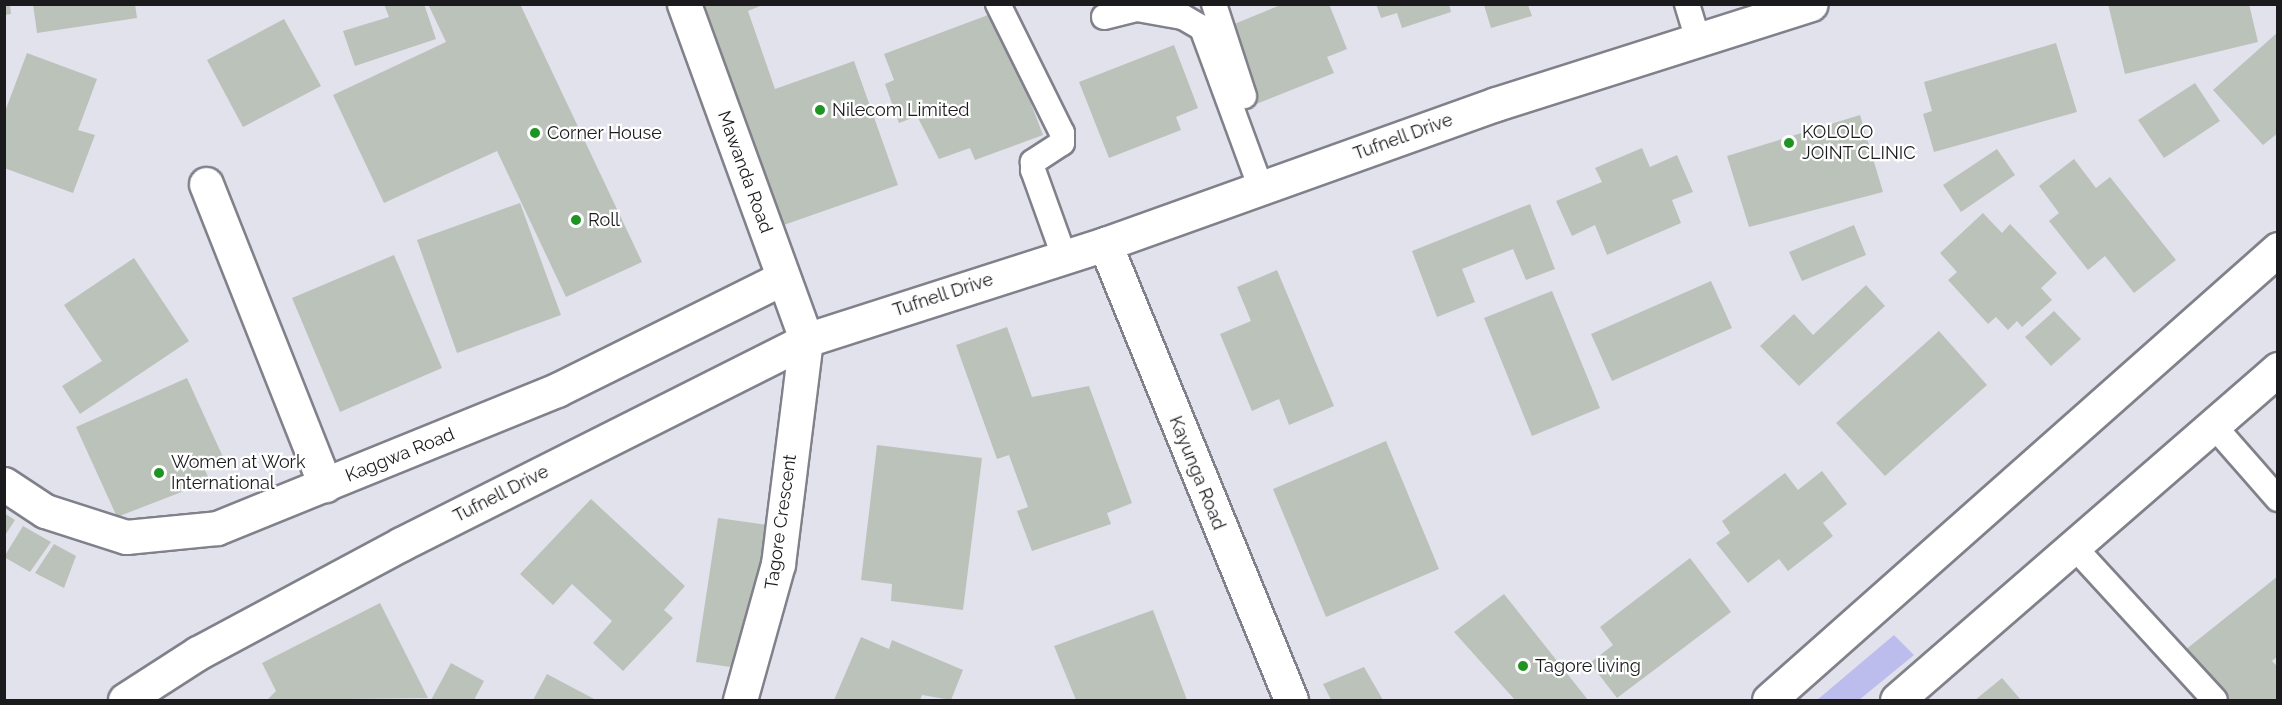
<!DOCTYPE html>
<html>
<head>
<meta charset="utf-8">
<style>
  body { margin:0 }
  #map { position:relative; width:2282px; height:705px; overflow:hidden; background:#e2e2ed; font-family:Raleway,sans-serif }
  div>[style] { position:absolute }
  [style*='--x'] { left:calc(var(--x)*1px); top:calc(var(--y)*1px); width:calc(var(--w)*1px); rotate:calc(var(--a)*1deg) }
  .green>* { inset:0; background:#bdbded }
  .building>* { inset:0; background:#bbc2ba }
  .roads { filter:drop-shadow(2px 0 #80818a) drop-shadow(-2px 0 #80818a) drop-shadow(0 2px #80818a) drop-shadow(0 -2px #80818a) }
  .service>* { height:24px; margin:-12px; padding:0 12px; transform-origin:12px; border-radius:12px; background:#fff }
  .minor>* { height:33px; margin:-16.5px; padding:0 16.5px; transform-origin:16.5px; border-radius:16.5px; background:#fff }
  .tertiary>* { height:33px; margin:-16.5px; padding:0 16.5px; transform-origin:16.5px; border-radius:16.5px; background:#fff }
  .primary>* { height:33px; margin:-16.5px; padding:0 16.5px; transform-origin:16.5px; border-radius:16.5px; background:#fff }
  .dots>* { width:16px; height:16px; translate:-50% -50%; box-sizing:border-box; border:3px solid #fff; border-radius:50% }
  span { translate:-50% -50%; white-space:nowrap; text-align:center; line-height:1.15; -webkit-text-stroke:4.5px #fff; paint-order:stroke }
  .poi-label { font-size:18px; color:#1b1b1e }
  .left { translate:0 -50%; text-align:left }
  .street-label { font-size:18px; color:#1b1b1e }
  .frame { position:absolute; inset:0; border:6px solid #1b1b1e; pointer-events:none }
</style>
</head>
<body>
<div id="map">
  <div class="green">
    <i style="clip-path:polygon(1894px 635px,1914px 655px,1859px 700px,1817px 700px)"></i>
  </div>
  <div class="building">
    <i style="clip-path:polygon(4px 4px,10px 4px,11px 14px,4px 15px)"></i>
    <i style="clip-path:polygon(33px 4px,135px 4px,137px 18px,37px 33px)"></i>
    <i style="clip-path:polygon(384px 4px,424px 4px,436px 39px,355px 66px,343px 31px,389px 17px)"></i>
    <i style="clip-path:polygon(428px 4px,520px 4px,642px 262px,566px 297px,497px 151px,384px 203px,333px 95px,446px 42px)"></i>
    <i style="clip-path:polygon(700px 4px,765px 4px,748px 11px,775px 89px,854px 61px,898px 185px,778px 227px)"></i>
    <i style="clip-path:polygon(1283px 4px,1329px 4px,1347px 49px,1327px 57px,1334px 73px,1254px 105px,1242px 75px,1251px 71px,1232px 25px)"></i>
    <i style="clip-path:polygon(1376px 4px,1449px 4px,1451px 12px,1402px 28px,1397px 13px,1381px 18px)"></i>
    <i style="clip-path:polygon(2108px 4px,2249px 4px,2258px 42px,2125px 74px)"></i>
    <i style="clip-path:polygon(1484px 5px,1528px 5px,1532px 16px,1491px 28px)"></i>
    <i style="clip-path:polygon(996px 12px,1043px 135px,975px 160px,970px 148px,939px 159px,917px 116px,899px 123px,885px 84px,894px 80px,884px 54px)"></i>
    <i style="clip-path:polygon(284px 19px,321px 86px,243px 127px,207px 60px)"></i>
    <i style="clip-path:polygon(2278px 32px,2278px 133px,2263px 145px,2213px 90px)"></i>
    <i style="clip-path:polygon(2056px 43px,2077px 112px,1934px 152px,1923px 114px,1932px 111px,1924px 82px)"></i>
    <i style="clip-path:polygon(1174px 45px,1198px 108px,1176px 117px,1181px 130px,1109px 158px,1079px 82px)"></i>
    <i style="clip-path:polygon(27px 53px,97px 79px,78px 130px,95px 135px,73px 193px,4px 168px,4px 114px)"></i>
    <i style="clip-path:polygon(2195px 83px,2220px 121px,2164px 158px,2138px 120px)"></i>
    <i style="clip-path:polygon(1860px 115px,1883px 192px,1749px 227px,1727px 156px)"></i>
    <i style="clip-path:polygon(1642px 148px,1650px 167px,1677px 155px,1693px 192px,1672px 200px,1681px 223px,1607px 255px,1595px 225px,1572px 236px,1556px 201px,1602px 182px,1595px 168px)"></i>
    <i style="clip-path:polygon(1997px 149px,2015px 175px,1961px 212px,1943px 185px)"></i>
    <i style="clip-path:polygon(2074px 159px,2096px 188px,2110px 177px,2176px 260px,2134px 293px,2105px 256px,2088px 270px,2049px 221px,2059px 213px,2039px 186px)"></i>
    <i style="clip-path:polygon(520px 203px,561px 315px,457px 353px,417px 240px)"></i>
    <i style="clip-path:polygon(1530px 204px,1555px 269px,1526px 280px,1513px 249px,1462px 269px,1475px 302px,1437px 317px,1412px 251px)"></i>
    <i style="clip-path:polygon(1983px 213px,2002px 233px,2010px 224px,2057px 273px,2041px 288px,2052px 300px,2022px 327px,2017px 321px,2008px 330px,1996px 317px,1988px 324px,1948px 280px,1957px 272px,1940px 253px)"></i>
    <i style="clip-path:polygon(1854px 225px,1866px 255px,1802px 281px,1789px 252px)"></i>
    <i style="clip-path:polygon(394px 255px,442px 368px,340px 412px,292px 298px)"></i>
    <i style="clip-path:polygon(134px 258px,189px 341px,80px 414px,62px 386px,102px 361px,64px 305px)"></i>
    <i style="clip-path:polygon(1277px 270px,1334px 406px,1289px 425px,1279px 399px,1252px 411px,1220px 334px,1251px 321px,1237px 287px)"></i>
    <i style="clip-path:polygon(1711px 281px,1732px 328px,1612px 381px,1591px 334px)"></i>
    <i style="clip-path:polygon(1866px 285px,1885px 306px,1799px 386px,1760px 346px,1794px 314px,1813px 335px)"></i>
    <i style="clip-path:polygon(1552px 291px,1600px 408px,1532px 436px,1484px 318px)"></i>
    <i style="clip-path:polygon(2054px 311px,2081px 339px,2051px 366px,2025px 337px)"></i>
    <i style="clip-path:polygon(1007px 327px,1032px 397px,1089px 386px,1132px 503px,1107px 513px,1111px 524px,1032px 551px,1017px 511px,1028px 507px,1009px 455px,997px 459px,956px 345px)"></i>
    <i style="clip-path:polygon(1939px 331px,1987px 385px,1885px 476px,1836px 423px)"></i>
    <i style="clip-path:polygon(187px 378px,223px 457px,203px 466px,210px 481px,117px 517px,76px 427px)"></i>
    <i style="clip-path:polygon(1386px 441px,1439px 569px,1326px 617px,1273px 489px)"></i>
    <i style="clip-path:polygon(877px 445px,982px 458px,963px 610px,891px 601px,892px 584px,861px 580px)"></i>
    <i style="clip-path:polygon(1822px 471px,1847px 504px,1823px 523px,1833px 536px,1788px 571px,1779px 559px,1748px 583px,1716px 543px,1730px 533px,1722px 521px,1785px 473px,1798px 490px)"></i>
    <i style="clip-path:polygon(591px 499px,685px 586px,664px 610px,673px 618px,623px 671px,593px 643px,612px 621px,572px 584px,553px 605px,520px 574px)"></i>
    <i style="clip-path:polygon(4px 513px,15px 520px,4px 537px)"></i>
    <i style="clip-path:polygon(718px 518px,767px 525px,744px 669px,696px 662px)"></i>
    <i style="clip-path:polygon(23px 526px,51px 542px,30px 572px,4px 557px)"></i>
    <i style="clip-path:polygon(54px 544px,76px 556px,64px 588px,35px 573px)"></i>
    <i style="clip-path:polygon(1690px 558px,1731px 612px,1617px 698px,1590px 663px,1613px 645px,1600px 627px)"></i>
    <i style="clip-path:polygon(2278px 576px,2278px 656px,2272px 661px,2278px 667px,2278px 700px,2202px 700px,2170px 662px)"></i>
    <i style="clip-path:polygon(1504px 594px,1588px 700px,1515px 700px,1454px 632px)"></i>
    <i style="clip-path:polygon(380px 603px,428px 698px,267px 700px,276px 691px,262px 663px)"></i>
    <i style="clip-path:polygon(1153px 610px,1187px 700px,1076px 700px,1054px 646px)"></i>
    <i style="clip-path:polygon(861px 637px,889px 649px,892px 640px,963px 670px,951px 700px,922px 695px,920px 700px,834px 700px)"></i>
    <i style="clip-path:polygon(451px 663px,484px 681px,474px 700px,431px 700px)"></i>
    <i style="clip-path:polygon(1364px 667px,1383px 700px,1331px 700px,1323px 684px)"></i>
    <i style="clip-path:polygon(547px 674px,596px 700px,533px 700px)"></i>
    <i style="clip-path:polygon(2002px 678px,2021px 700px,1975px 700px)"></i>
  </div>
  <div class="roads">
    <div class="service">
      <i style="--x:998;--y:4;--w:144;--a:63.6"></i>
      <i style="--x:1062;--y:133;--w:10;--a:90"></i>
      <i style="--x:1062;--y:143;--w:35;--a:147"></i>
      <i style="--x:1033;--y:162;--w:8;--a:90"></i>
      <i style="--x:1033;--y:170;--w:91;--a:70.2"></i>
      <i style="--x:1214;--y:4;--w:97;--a:71.9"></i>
      <i style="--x:1687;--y:4;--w:38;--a:73"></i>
      <i style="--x:1104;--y:17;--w:34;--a:-14"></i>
      <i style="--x:1137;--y:9;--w:47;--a:9.9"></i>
      <i style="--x:1183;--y:17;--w:22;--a:30"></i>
      <i style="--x:1202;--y:28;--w:171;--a:69.8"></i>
      <i style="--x:2214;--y:426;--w:97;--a:48.8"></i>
      <i style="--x:2076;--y:549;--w:205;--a:47.4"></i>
    </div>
    <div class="minor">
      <i style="--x:206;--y:184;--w:324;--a:68.4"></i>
      <i style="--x:1105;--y:244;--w:492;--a:67.8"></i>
      <i style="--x:4;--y:484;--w:49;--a:33.4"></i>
      <i style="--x:45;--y:511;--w:85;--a:17.8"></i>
      <i style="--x:126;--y:537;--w:91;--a:-5.6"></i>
      <i style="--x:217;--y:528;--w:367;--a:-22.1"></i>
      <i style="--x:557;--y:390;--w:252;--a:-26.4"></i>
      <i style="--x:740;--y:700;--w:141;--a:-74.4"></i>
      <i style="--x:778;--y:564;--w:226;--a:-82.9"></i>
    </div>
    <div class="tertiary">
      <i style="--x:684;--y:4;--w:357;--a:70"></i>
      <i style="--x:125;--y:700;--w:87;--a:-32.8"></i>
      <i style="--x:198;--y:653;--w:230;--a:-28.2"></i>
      <i style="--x:401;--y:544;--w:453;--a:-26.7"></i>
      <i style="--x:806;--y:340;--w:314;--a:-17.8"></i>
      <i style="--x:1105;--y:244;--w:415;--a:-19.7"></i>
      <i style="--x:1496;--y:104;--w:330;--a:-17.6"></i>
    </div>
    <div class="primary">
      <i style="--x:1769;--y:700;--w:680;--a:-41.54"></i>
      <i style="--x:1897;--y:700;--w:505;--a:-40.98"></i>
    </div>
  </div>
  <div class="dots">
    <i style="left:820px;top:110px;background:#1e9422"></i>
    <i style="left:535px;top:133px;background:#1e9422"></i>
    <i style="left:1789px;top:143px;background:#1e9422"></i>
    <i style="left:576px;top:220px;background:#1e9422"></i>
    <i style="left:159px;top:473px;background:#1e9422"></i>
    <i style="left:1523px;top:666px;background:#1e9422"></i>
  </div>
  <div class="poi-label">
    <span class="left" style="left:832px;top:110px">Nilecom Limited</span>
    <span class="left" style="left:547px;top:133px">Corner House</span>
    <span class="left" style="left:1802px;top:143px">KOLOLO<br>JOINT CLINIC</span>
    <span class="left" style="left:588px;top:220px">Roll</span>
    <span class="left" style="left:171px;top:473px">Women at Work<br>International</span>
    <span class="left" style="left:1535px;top:666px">Tagore living</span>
  </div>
  <div class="street-label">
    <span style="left:1403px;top:137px;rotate:-20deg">Tufnell Drive</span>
    <span style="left:745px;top:172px;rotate:70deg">Mawanda Road</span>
    <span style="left:943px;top:295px;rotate:-18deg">Tufnell Drive</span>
    <span style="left:400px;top:455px;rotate:-22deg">Kaggwa Road</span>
    <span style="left:1197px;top:473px;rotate:68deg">Kayunga Road</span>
    <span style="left:501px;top:494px;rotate:-27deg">Tufnell Drive</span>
    <span style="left:781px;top:522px;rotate:-82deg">Tagore Crescent</span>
  </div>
  <div class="frame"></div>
</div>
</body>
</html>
